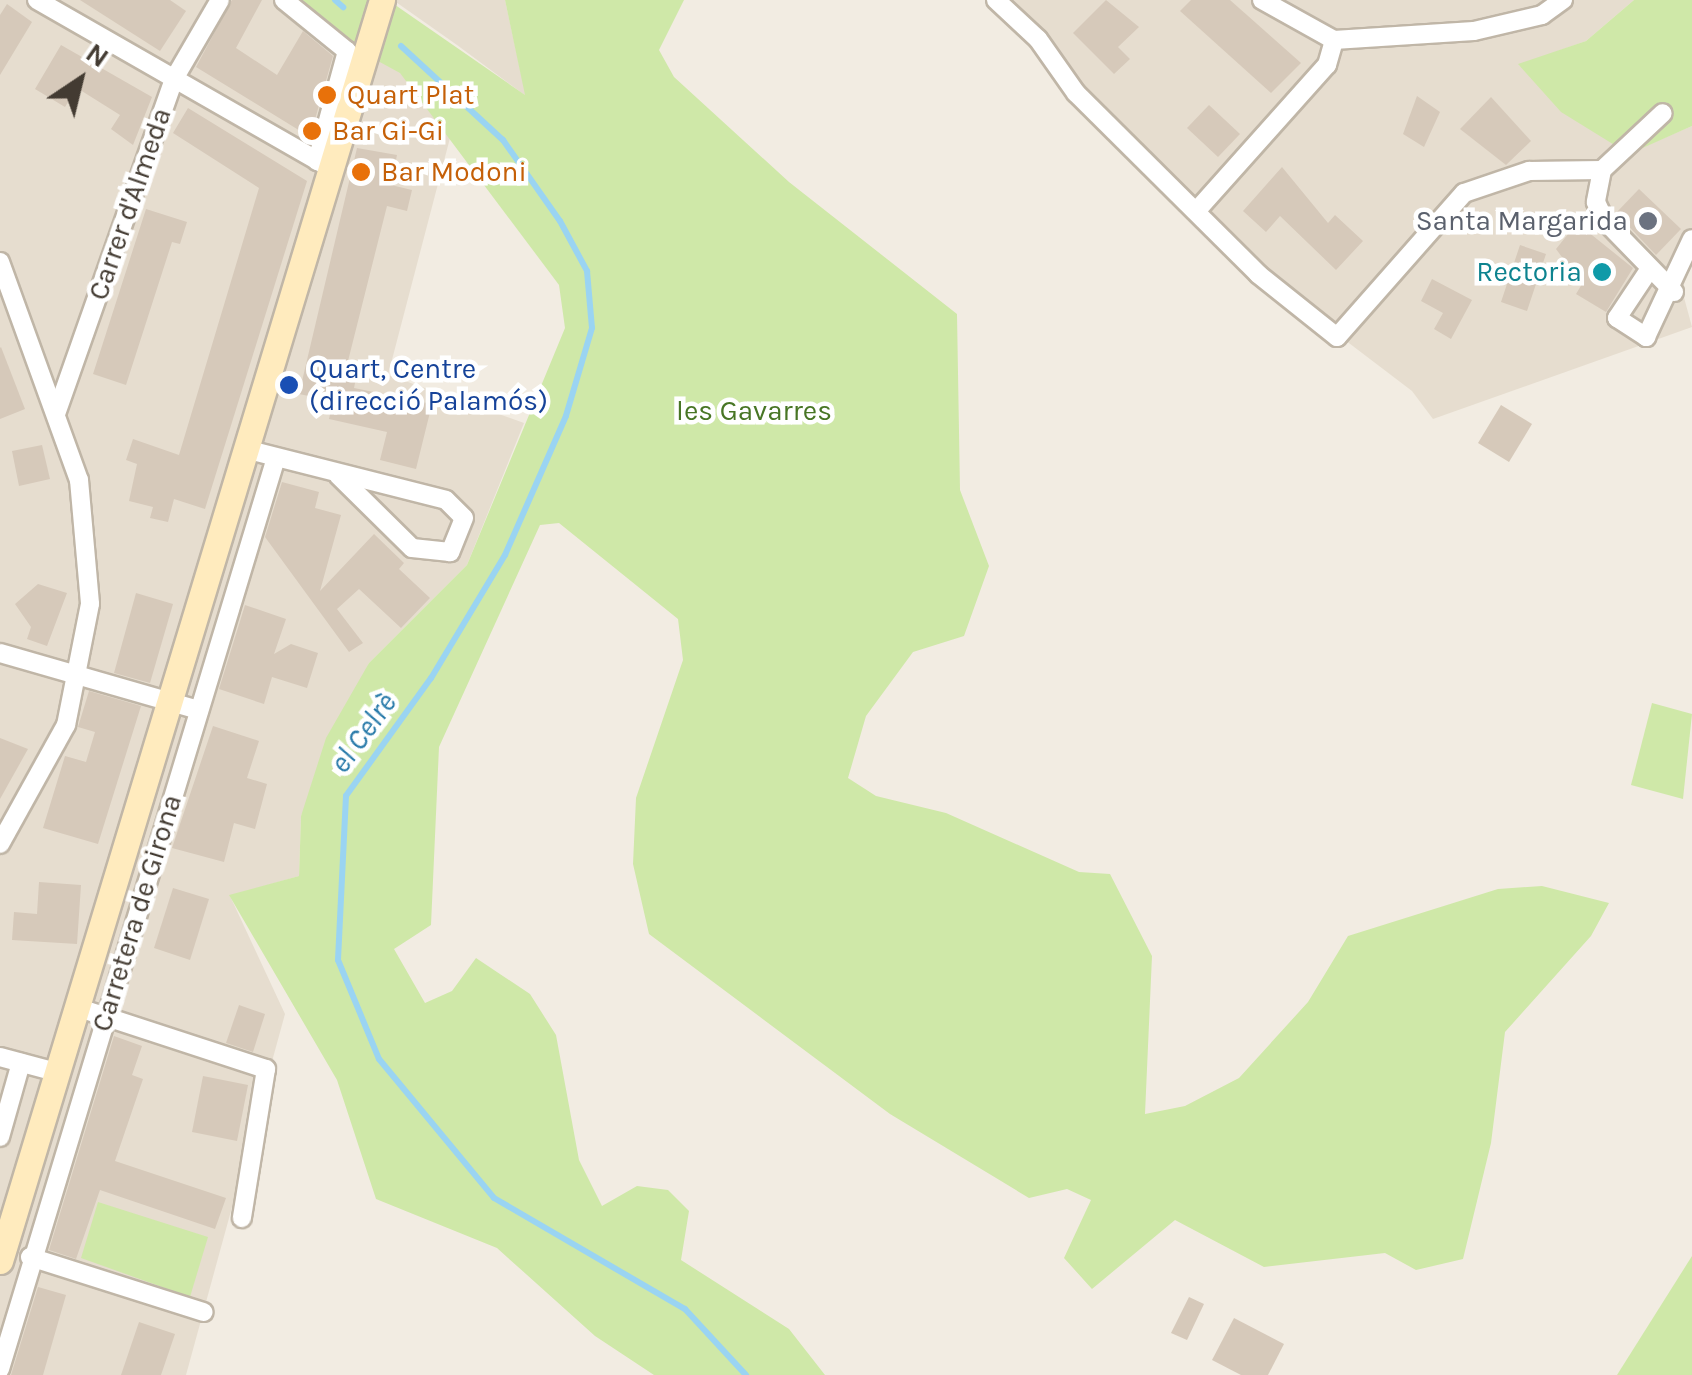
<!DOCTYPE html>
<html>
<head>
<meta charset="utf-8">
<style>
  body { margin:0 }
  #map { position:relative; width:1692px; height:1375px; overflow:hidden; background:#f2ece2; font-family:Karla,sans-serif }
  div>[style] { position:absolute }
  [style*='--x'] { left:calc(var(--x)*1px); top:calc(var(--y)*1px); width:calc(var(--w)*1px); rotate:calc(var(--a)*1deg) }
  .residential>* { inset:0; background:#e6ddcf }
  .green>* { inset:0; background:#cfe8a8 }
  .stream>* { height:6px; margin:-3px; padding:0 3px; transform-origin:3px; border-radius:3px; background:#9ad4f2 }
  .building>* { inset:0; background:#d6c9ba }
  .roads { filter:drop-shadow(2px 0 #c0b6a7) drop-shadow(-2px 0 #c0b6a7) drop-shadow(0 2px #c0b6a7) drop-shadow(0 -2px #c0b6a7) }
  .street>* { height:18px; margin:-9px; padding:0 9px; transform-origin:9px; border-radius:9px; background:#fff }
  .secondary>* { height:25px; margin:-12.5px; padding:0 12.5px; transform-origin:12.5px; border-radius:12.5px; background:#ffebbe }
  .dots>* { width:28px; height:28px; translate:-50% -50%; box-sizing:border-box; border:5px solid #fff; border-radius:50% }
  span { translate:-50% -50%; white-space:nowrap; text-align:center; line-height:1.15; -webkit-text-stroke:9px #fff; paint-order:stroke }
  .food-label { font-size:28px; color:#c56008 }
  .left { translate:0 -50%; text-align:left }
  .street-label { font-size:28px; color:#433b32 }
  .worship-label { font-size:28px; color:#5b616d }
  .right { translate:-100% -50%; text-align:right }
  .culture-label { font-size:28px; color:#0d838f }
  .transit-label { font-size:28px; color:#164399 }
  .park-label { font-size:28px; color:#487625 }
  .water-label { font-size:30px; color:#287aa9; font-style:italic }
  .north { position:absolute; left:30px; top:30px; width:100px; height:100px; -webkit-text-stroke:8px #fff; paint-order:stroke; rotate:35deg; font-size:28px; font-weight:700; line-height:40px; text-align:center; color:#433b32 }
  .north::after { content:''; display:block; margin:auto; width:35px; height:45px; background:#433b32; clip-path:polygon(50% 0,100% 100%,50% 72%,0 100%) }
</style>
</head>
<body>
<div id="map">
  <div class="residential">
    <i style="clip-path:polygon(0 0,294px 0,343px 42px,400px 72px,450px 138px,388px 375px,524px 423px,467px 565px,369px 663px,301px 816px,299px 876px,230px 896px,285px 1014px,186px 1375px,0 1375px)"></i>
    <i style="clip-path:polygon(393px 0,505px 0,526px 96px,457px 45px)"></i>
    <i style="clip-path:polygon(996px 0,1634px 0,1586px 41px,1519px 65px,1629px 153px,1692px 126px,1692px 260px,1682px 290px,1692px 327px,1433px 419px,1412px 391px,1258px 274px)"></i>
  </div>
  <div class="green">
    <i style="clip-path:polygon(294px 0,388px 0,525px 95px,505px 0,684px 0,659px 50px,674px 77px,789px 182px,957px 314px,960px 490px,989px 566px,964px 636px,913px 652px,866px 716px,848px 778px,876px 796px,946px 813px,1079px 872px,1110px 874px,1152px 956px,1145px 1114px,1185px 1106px,1239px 1078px,1308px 1002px,1348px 936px,1498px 889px,1542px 886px,1609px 903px,1591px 936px,1505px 1032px,1491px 1143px,1463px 1259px,1416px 1270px,1385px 1253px,1264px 1267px,1175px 1220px,1092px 1289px,1064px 1258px,1091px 1200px,1067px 1189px,1029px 1198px,890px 1114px,649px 934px,633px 864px,636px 798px,683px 660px,678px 619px,559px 523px,540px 525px,439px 747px,431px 925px,394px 949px,425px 1003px,452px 991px,476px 958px,530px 994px,556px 1035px,579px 1160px,602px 1206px,637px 1186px,668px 1190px,689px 1211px,681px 1260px,789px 1329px,825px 1375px,654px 1375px,595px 1336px,497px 1248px,376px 1199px,337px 1080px,229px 895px,299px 876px,301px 816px,326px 738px,369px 663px,467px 565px,565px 328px,559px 285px,400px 73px,343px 42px)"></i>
    <i style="clip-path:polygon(1634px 0,1692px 0,1692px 126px,1629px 154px,1561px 112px,1518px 64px,1586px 41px)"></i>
    <i style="clip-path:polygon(1652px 703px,1692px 714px,1683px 799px,1631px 785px)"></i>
    <i style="clip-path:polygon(98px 1202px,208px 1237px,190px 1297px,81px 1258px)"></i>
    <i style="clip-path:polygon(1692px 1256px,1692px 1375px,1617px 1375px)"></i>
  </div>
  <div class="stream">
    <i style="--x:335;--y:0;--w:11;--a:41"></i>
    <i style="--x:401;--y:46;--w:139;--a:42.7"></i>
    <i style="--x:503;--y:140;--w:99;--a:54.9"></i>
    <i style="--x:560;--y:221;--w:57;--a:61.6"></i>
    <i style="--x:587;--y:271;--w:57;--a:85"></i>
    <i style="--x:592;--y:328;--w:92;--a:106.5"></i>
    <i style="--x:566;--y:416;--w:152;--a:113.7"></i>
    <i style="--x:505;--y:555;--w:144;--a:121"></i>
    <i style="--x:431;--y:678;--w:145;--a:125.8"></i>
    <i style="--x:346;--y:796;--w:164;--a:92.8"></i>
    <i style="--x:338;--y:960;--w:107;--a:67.5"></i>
    <i style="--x:379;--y:1059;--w:180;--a:50.4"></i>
    <i style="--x:494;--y:1198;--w:221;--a:30.2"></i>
    <i style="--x:685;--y:1309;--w:90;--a:47.3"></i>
  </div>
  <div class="building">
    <i style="clip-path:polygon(80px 0,170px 0,186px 11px,160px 51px)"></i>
    <i style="clip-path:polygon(232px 0,262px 0,236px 48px,277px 75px,303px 31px,333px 56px,310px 137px,196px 67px)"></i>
    <i style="clip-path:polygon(1106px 0,1139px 27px,1118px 47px,1130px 59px,1114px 74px,1073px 33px)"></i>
    <i style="clip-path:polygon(1191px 0,1230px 0,1301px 63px,1271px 93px,1180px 11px)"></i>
    <i style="clip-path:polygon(7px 4px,32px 22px,0 75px,0 15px)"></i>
    <i style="clip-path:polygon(61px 45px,152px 97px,133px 145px,111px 129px,120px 115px,77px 88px,65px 107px,35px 89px)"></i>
    <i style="clip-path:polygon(1417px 96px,1440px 112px,1424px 147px,1403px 134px)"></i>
    <i style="clip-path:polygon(1491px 97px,1531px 141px,1506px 165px,1460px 129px)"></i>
    <i style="clip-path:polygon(1209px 105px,1240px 134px,1218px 157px,1187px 128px)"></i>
    <i style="clip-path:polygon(188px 108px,307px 181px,205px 509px,174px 499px,168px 522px,150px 518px,153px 507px,129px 501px,137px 464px,126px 460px,133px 439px,179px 455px,259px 188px,173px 133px)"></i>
    <i style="clip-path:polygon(357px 148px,397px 155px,391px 185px,412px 190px,407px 211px,387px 206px,348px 361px,359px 364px,354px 388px,432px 404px,416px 469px,380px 460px,387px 432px,329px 419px,333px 401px,299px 394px)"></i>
    <i style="clip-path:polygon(1282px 167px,1328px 223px,1335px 215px,1363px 241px,1336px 270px,1280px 216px,1266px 232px,1243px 211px)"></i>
    <i style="clip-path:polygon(1639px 189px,1681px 229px,1656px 255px,1616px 213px)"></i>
    <i style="clip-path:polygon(146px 209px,187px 222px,180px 244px,172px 242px,126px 385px,93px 374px)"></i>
    <i style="clip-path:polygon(1577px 223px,1633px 268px,1606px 312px,1576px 294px,1582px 284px,1556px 249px)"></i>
    <i style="clip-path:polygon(1520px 245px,1546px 254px,1527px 311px,1501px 302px)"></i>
    <i style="clip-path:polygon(1432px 279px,1472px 300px,1451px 339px,1434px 329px,1443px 313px,1421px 301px)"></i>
    <i style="clip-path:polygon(1px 347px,25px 409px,0 419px,0 348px)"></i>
    <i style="clip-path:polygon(1501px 405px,1532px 424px,1509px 462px,1478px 443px)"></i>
    <i style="clip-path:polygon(42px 445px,50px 479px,19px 486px,12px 451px)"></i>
    <i style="clip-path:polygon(282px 482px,319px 492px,315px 508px,341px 515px,320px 591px,374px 534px,404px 563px,399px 569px,430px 598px,401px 628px,359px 589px,337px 609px,363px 643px,349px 652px,265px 537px)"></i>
    <i style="clip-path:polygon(38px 584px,67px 593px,47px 646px,27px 639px,31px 627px,15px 604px)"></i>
    <i style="clip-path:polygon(136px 593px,173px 604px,150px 683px,114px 673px)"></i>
    <i style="clip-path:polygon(245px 605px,286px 619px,274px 654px,291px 644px,318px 653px,307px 688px,272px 677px,264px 704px,219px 689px)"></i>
    <i style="clip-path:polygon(89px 691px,141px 706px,98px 844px,43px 828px,65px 756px,86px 762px,95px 732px,78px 727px)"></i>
    <i style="clip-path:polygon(213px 726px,259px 741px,247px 778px,267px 784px,255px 829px,234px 823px,224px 862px,172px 848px)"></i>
    <i style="clip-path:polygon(0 738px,28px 749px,0 799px)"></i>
    <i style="clip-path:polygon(39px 882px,81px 885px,77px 944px,12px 940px,14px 912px,37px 914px)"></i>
    <i style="clip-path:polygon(173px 888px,209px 899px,190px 960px,154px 948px)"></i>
    <i style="clip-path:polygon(239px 1005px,265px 1014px,253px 1052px,226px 1043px)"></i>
    <i style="clip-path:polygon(114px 1036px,142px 1046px,132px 1075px,143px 1079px,115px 1161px,226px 1198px,215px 1229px,100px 1190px,76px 1259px,49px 1250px)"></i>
    <i style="clip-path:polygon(203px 1076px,248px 1085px,237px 1141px,192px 1132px)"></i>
    <i style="clip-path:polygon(38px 1287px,66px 1295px,43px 1375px,11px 1375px)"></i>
    <i style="clip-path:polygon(1189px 1297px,1204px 1304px,1187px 1340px,1171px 1333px)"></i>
    <i style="clip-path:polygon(1234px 1318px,1284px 1344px,1268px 1375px,1241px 1375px,1212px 1360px)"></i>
    <i style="clip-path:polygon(139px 1322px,175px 1334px,161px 1375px,121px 1375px)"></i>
  </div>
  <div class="roads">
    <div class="street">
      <i style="--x:37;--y:0;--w:340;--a:29.8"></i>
      <i style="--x:284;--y:0;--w:81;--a:39"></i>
      <i style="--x:347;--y:51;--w:114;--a:105.3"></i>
      <i style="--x:996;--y:0;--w:57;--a:42.9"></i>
      <i style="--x:1038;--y:39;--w:66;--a:54.9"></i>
      <i style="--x:1076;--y:93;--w:257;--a:44.8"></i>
      <i style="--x:1258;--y:274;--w:101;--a:38.6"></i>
      <i style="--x:1337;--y:337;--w:192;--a:-48.6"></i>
      <i style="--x:1464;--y:193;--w:69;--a:-18.7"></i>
      <i style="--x:1529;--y:171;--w:73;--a:-0.8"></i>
      <i style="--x:1602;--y:170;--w:83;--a:-43.1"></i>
      <i style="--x:1262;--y:0;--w:82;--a:29.1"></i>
      <i style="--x:1334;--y:40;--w:140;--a:-3.7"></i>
      <i style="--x:1474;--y:31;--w:70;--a:-13.2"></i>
      <i style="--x:1542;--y:15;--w:26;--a:-36"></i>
      <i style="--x:1602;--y:170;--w:33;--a:101"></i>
      <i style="--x:1596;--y:202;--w:21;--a:65"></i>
      <i style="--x:1605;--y:221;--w:99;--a:45.8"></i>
      <i style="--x:1199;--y:208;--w:192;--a:-48.2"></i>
      <i style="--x:1327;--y:65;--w:26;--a:-74"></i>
      <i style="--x:0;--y:262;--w:232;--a:70.1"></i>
      <i style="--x:79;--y:480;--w:124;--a:84.9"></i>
      <i style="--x:90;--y:604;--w:123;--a:101.2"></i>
      <i style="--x:66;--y:725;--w:136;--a:119"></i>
      <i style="--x:1647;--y:273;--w:54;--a:123.7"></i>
      <i style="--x:1617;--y:318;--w:35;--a:33"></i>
      <i style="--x:1646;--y:337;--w:108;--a:-64.9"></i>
      <i style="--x:56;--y:414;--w:355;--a:-70.6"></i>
      <i style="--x:174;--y:79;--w:91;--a:-59.8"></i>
      <i style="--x:245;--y:449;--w:207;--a:14.2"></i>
      <i style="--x:446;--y:500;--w:25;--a:45"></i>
      <i style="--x:464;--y:518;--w:37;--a:112"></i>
      <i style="--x:450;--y:552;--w:38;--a:-174"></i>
      <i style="--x:412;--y:548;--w:104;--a:-135.4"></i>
      <i style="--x:0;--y:653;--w:207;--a:16"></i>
      <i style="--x:76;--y:1007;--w:200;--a:18.1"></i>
      <i style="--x:266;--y:1069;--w:151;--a:99.2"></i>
      <i style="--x:0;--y:1057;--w:58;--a:15"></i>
      <i style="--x:0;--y:1137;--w:77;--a:-74.2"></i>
      <i style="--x:30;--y:1257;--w:182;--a:17.6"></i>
      <i style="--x:0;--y:1369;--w:952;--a:-73.15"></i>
    </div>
    <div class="secondary">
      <i style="--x:0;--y:1261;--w:1318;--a:-73.15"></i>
    </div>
  </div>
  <div class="dots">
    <i style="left:327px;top:95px;background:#e8710a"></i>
    <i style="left:312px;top:131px;background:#e8710a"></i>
    <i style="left:361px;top:172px;background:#e8710a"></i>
    <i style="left:1648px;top:221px;background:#6b7280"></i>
    <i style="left:1602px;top:272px;background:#0f9aa8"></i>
    <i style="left:289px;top:385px;background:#1a4fb4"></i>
  </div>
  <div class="food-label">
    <span class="left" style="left:347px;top:95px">Quart Plat</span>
    <span class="left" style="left:332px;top:131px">Bar Gi-Gi</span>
    <span class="left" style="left:381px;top:172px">Bar Modoni</span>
  </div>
  <div class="street-label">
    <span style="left:130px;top:204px;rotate:-71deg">Carrer d'Almeda</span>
    <span style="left:137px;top:913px;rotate:-73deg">Carretera de Girona</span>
  </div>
  <div class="worship-label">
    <span class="right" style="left:1628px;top:221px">Santa Margarida</span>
  </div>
  <div class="culture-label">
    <span class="right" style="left:1582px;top:272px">Rectoria</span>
  </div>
  <div class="transit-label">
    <span class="left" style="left:309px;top:385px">Quart, Centre<br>(direcció Palamós)</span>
  </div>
  <div class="park-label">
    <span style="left:754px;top:411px">les Gavarres</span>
  </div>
  <div class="water-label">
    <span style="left:363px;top:733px;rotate:-54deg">el Celrè</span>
  </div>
  <div class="north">N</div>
</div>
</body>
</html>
